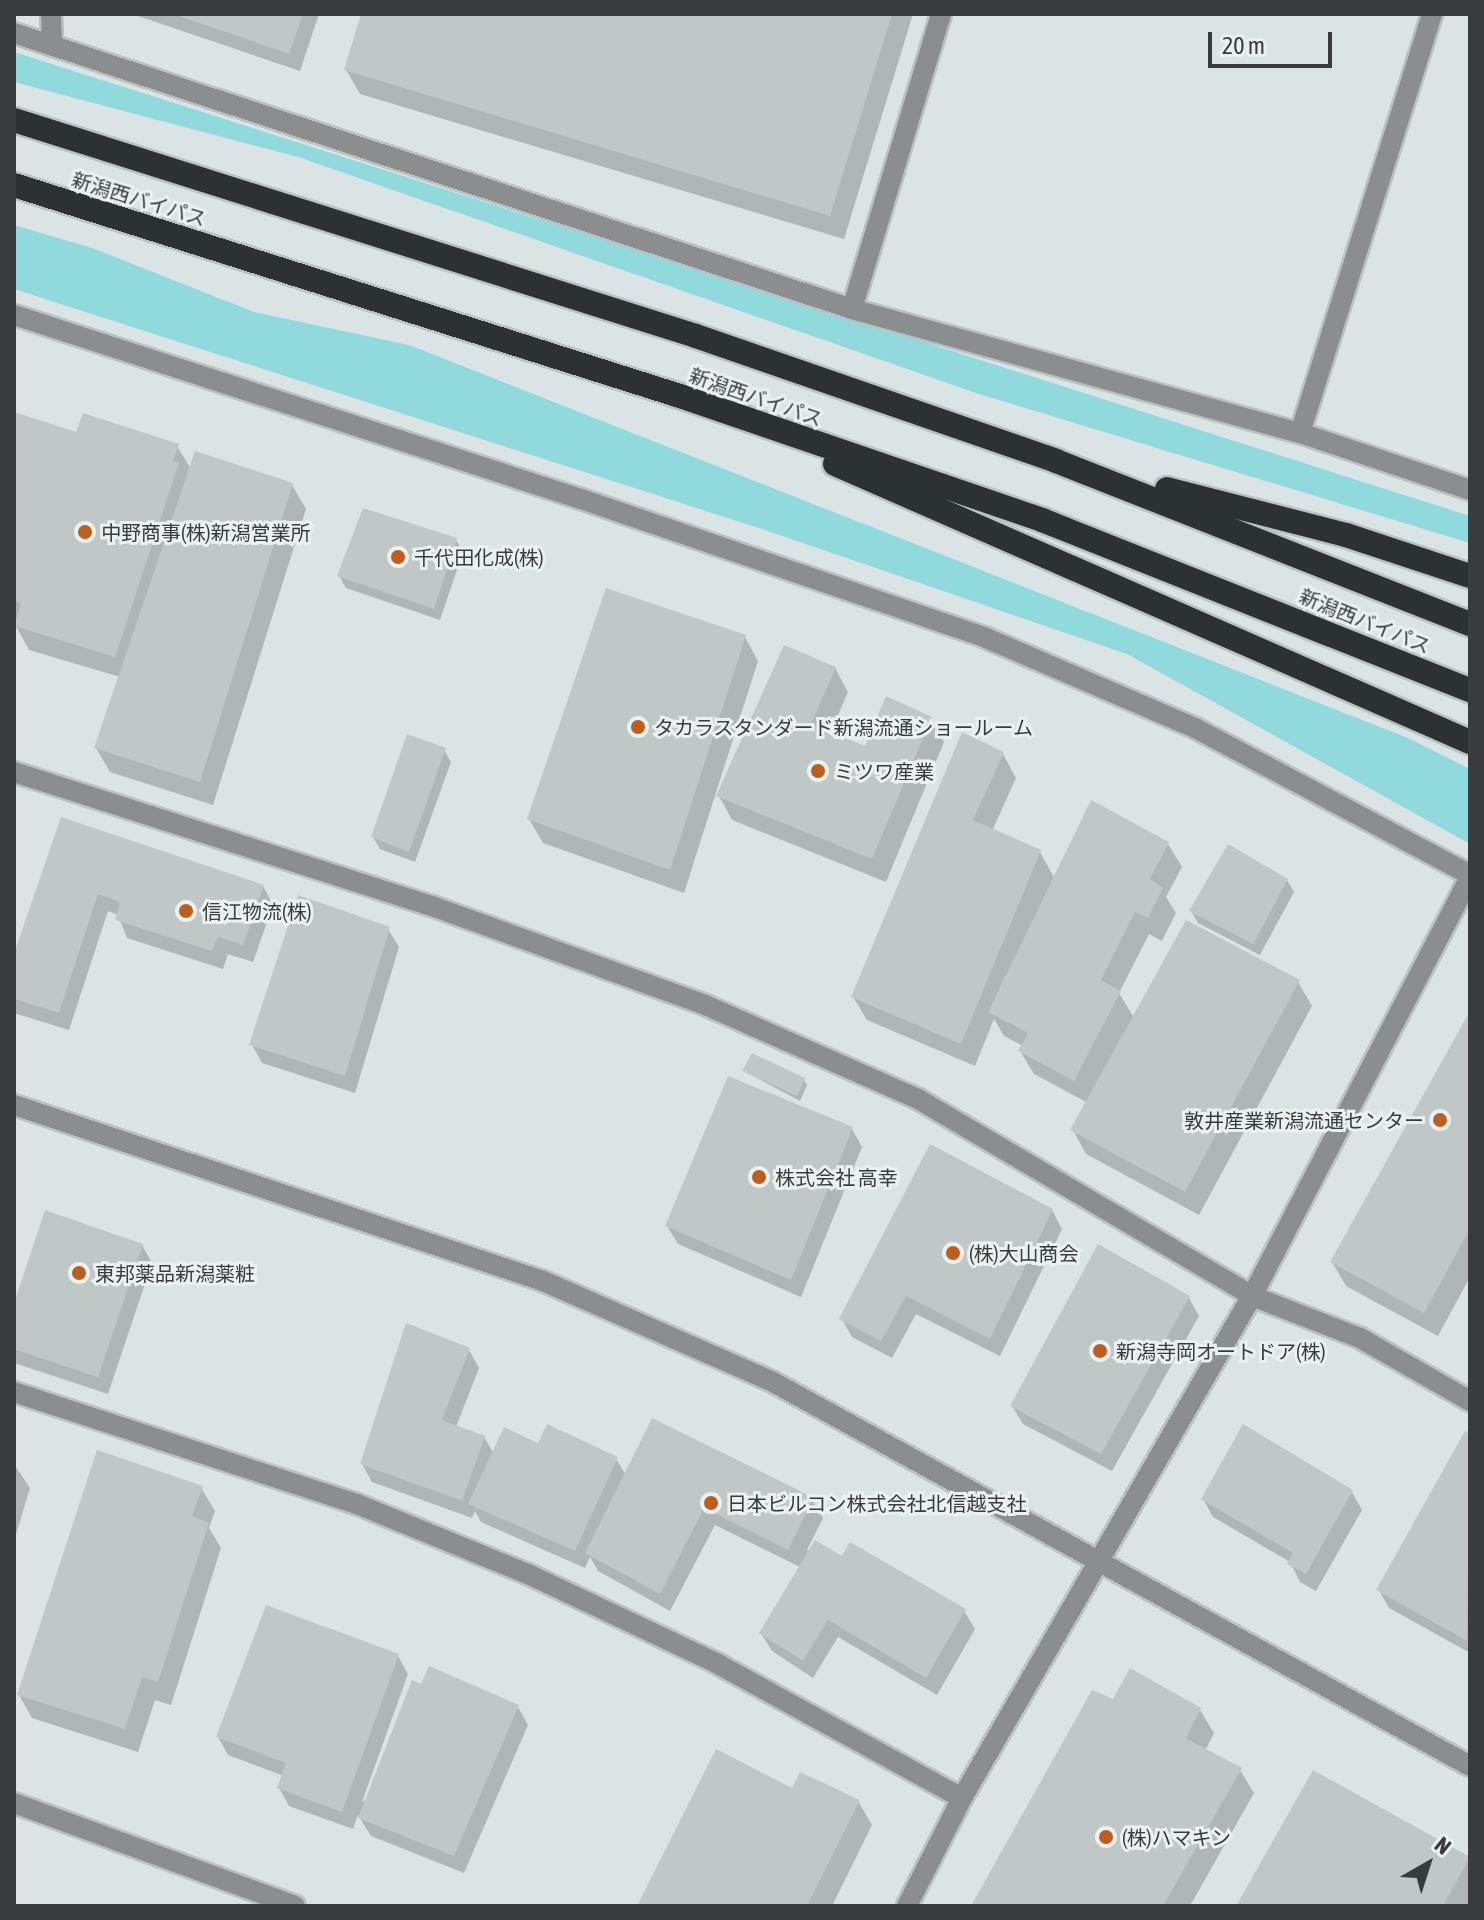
<!DOCTYPE html>
<html>
<head>
<meta charset="utf-8">
<style>
  body { margin:0 }
  #map { position:relative; width:1484px; height:1920px; overflow:hidden; background:#dbe4e4; font-family:"Asap Condensed","Noto Sans JP",sans-serif }
  div>[style] { position:absolute }
  [style*='--x'] { left:calc(var(--x)*1px); top:calc(var(--y)*1px); width:calc(var(--w)*1px); rotate:calc(var(--a)*1deg) }
  .green>* { inset:0; background:#90d9dd }
  .shadow>* { inset:0; background:#0003 }
  .building>* { inset:0; background:#bfc7c7 }
  .roads { filter:drop-shadow(2px 0 #bac2c2) drop-shadow(-2px 0 #bac2c2) drop-shadow(0 2px #bac2c2) drop-shadow(0 -2px #bac2c2) }
  .minor>* { height:20px; margin:-10px; padding:0 10px; transform-origin:10px; border-radius:10px; background:#8a8e8e }
  .highway>* { height:24px; margin:-12px; padding:0 12px; transform-origin:12px; border-radius:12px; background:#2c3233 }
  .dots>* { width:22px; height:22px; translate:-50% -50%; box-sizing:border-box; border:4px solid #e9f1f2; border-radius:50% }
  span { translate:-50% -50%; white-space:nowrap; text-align:center; line-height:1.15; -webkit-text-stroke:6px #e9f1f2; paint-order:stroke }
  .street-label { font-size:20px; color:#383c3c }
  .poi-label { font-size:20px; color:#383c3c }
  .left { translate:0 -50%; text-align:left }
  .right { translate:-100% -50%; text-align:right }
  .frame { position:absolute; inset:0; border:16px solid #383c3c; pointer-events:none }
  .north { position:absolute; left:1388px; top:1824px; width:80px; height:80px; -webkit-text-stroke:6px #e9f1f2; paint-order:stroke; rotate:39deg; font-size:22px; font-weight:700; line-height:32px; text-align:center; color:#383c3c }
  .north::after { content:''; display:block; margin:auto; width:28px; height:36px; background:#383c3c; clip-path:polygon(50% 0,100% 100%,50% 72%,0 100%) }
  .scale { position:absolute; left:1208px; top:32px; width:124px; height:36px; box-sizing:border-box; border:4px solid #383c3c; border-top:0; padding-left:10px; font-size:24px; line-height:28px; white-space:nowrap; color:#383c3c; -webkit-text-stroke:6px #e9f1f2; paint-order:stroke }
</style>
</head>
<body>
<div id="map">
  <div class="green">
    <i style="clip-path:polygon(14px 52px,1470px 516px,1470px 543px,979px 394px,298px 157px,14px 82px)"></i>
    <i style="clip-path:polygon(14px 225px,95px 249px,254px 312px,409px 345px,1408px 738px,1470px 769px,1470px 844px,1127px 654px,762px 529px,14px 289px)"></i>
  </div>
  <div class="shadow">
    <i style="clip-path:polygon(132px 14px,319px 14px,300px 71px)"></i>
    <i style="clip-path:polygon(363px 14px,913px 14px,844px 239px,360px 94px,346px 70px)"></i>
    <i style="clip-path:polygon(14px 414px,77px 434px,177px 446px,191px 469px,292px 485px,306px 509px,213px 805px,110px 772px,96px 748px,120px 677px,29px 650px,16px 626px)"></i>
    <i style="clip-path:polygon(456px 540px,463px 552px,440px 620px,346px 588px,339px 576px)"></i>
    <i style="clip-path:polygon(745px 637px,758px 661px,684px 893px,543px 843px,529px 819px)"></i>
    <i style="clip-path:polygon(835px 668px,848px 692px,830px 734px,866px 749px,930px 718px,944px 742px,886px 882px,732px 820px,719px 796px)"></i>
    <i style="clip-path:polygon(444px 750px,451px 762px,415px 862px,380px 849px,373px 837px)"></i>
    <i style="clip-path:polygon(1003px 754px,1016px 778px,992px 831px,1040px 852px,1055px 879px,1168px 844px,1182px 867px,1166px 897px,1176px 913px,1162px 941px,1149px 934px,1119px 993px,1134px 1018px,1298px 982px,1312px 1006px,1199px 1215px,1086px 1154px,1073px 1130px,1088px 1103px,1034px 1074px,1020px 1051px,1023px 1046px,1004px 1036px,994px 1019px,975px 1066px,867px 1020px,853px 997px)"></i>
    <i style="clip-path:polygon(62px 820px,263px 886px,273px 905px,253px 962px,228px 954px,223px 969px,127px 938px,118px 915px,108px 911px,69px 1030px,14px 1013px,14px 960px)"></i>
    <i style="clip-path:polygon(1287px 880px,1294px 892px,1260px 955px,1198px 923px,1191px 911px)"></i>
    <i style="clip-path:polygon(388px 929px,399px 947px,355px 1093px,262px 1063px,252px 1045px)"></i>
    <i style="clip-path:polygon(1470px 1015px,1470px 1277px,1438px 1336px,1346px 1286px,1332px 1262px)"></i>
    <i style="clip-path:polygon(744px 1071px,804px 1080px,807px 1085px,800px 1101px)"></i>
    <i style="clip-path:polygon(852px 1129px,862px 1147px,801px 1297px,678px 1244px,667px 1226px)"></i>
    <i style="clip-path:polygon(1052px 1210px,1062px 1229px,1000px 1356px,916px 1314px,892px 1358px,852px 1337px,842px 1319px)"></i>
    <i style="clip-path:polygon(142px 1245px,152px 1263px,108px 1394px,14px 1363px,14px 1310px)"></i>
    <i style="clip-path:polygon(1189px 1298px,1199px 1316px,1112px 1471px,1023px 1424px,1012px 1406px)"></i>
    <i style="clip-path:polygon(469px 1350px,479px 1368px,456px 1427px,484px 1437px,494px 1454px,539px 1446px,616px 1459px,626px 1475px,812px 1500px,823px 1518px,807px 1550px,842px 1559px,964px 1611px,975px 1629px,937px 1695px,838px 1637px,813px 1678px,772px 1651px,761px 1633px,800px 1567px,715px 1525px,670px 1611px,598px 1571px,590px 1557px,585px 1568px,481px 1522px,475px 1511px,472px 1518px,372px 1482px,362px 1464px)"></i>
    <i style="clip-path:polygon(1465px 1434px,1470px 1436px,1470px 1653px,1389px 1608px,1379px 1590px)"></i>
    <i style="clip-path:polygon(14px 1464px,30px 1488px,14px 1541px)"></i>
    <i style="clip-path:polygon(201px 1488px,215px 1511px,209px 1528px,221px 1548px,171px 1705px,155px 1700px,138px 1752px,32px 1718px,19px 1695px)"></i>
    <i style="clip-path:polygon(1352px 1492px,1362px 1510px,1316px 1591px,1300px 1582px,1290px 1562px,1213px 1517px,1203px 1499px)"></i>
    <i style="clip-path:polygon(398px 1656px,408px 1674px,362px 1802px,518px 1707px,528px 1725px,464px 1873px,371px 1836px,358px 1815px,353px 1829px,289px 1806px,279px 1788px,284px 1776px,228px 1755px,218px 1737px)"></i>
    <i style="clip-path:polygon(1114px 1702px,1200px 1710px,1214px 1733px,1205px 1751px,1240px 1770px,1254px 1793px,1190px 1906px,974px 1906px)"></i>
    <i style="clip-path:polygon(792px 1791px,858px 1801px,872px 1825px,832px 1906px,639px 1906px)"></i>
    <i style="clip-path:polygon(1469px 1858px,1470px 1906px,1238px 1906px)"></i>
  </div>
  <div class="building">
    <i style="clip-path:polygon(173px 14px,303px 14px,289px 54px)"></i>
    <i style="clip-path:polygon(361px 14px,892px 14px,830px 216px,344px 70px)"></i>
    <i style="clip-path:polygon(14px 412px,76px 432px,83px 413px,179px 444px,173px 461px,179px 463px,115px 657px,14px 626px,21px 603px,14px 601px)"></i>
    <i style="clip-path:polygon(195px 451px,293px 483px,200px 782px,94px 748px)"></i>
    <i style="clip-path:polygon(363px 508px,457px 538px,434px 609px,337px 576px)"></i>
    <i style="clip-path:polygon(606px 588px,746px 635px,670px 870px,527px 819px)"></i>
    <i style="clip-path:polygon(784px 645px,836px 667px,811px 724px,865px 746px,886px 696px,932px 717px,872px 859px,716px 796px)"></i>
    <i style="clip-path:polygon(962px 732px,1004px 752px,973px 820px,1041px 850px,961px 1044px,851px 997px)"></i>
    <i style="clip-path:polygon(407px 734px,446px 748px,409px 852px,371px 837px)"></i>
    <i style="clip-path:polygon(1091px 800px,1169px 842px,1150px 879px,1163px 888px,1148px 918px,1135px 912px,1101px 980px,1121px 991px,1074px 1081px,1018px 1051px,1028px 1033px,988px 1012px)"></i>
    <i style="clip-path:polygon(61px 817px,264px 885px,243px 945px,218px 937px,212px 951px,115px 920px,120px 902px,98px 894px,59px 1013px,14px 999px,14px 954px)"></i>
    <i style="clip-path:polygon(1228px 844px,1288px 879px,1253px 944px,1189px 911px)"></i>
    <i style="clip-path:polygon(298px 895px,390px 927px,345px 1076px,249px 1045px)"></i>
    <i style="clip-path:polygon(1186px 920px,1300px 980px,1185px 1192px,1070px 1130px)"></i>
    <i style="clip-path:polygon(1470px 1011px,1470px 1229px,1424px 1313px,1330px 1262px)"></i>
    <i style="clip-path:polygon(752px 1053px,805px 1078px,797px 1096px,742px 1071px)"></i>
    <i style="clip-path:polygon(728px 1076px,853px 1127px,791px 1280px,665px 1226px)"></i>
    <i style="clip-path:polygon(930px 1144px,1053px 1209px,990px 1339px,906px 1296px,881px 1341px,839px 1319px)"></i>
    <i style="clip-path:polygon(45px 1210px,143px 1244px,98px 1377px,14px 1349px,14px 1303px)"></i>
    <i style="clip-path:polygon(1098px 1244px,1190px 1296px,1101px 1454px,1010px 1406px)"></i>
    <i style="clip-path:polygon(406px 1323px,470px 1348px,442px 1420px,485px 1436px,462px 1501px,360px 1464px)"></i>
    <i style="clip-path:polygon(652px 1418px,814px 1498px,788px 1550px,704px 1508px,660px 1594px,585px 1553px)"></i>
    <i style="clip-path:polygon(547px 1424px,618px 1457px,575px 1551px,468px 1504px,504px 1427px,538px 1443px)"></i>
    <i style="clip-path:polygon(1243px 1424px,1353px 1490px,1306px 1574px,1287px 1564px,1293px 1553px,1201px 1499px)"></i>
    <i style="clip-path:polygon(1465px 1431px,1470px 1434px,1467px 1641px,1376px 1590px)"></i>
    <i style="clip-path:polygon(97px 1450px,203px 1486px,192px 1516px,209px 1523px,158px 1682px,142px 1677px,125px 1729px,17px 1695px)"></i>
    <i style="clip-path:polygon(815px 1540px,842px 1556px,850px 1542px,966px 1609px,926px 1678px,828px 1620px,803px 1661px,759px 1633px)"></i>
    <i style="clip-path:polygon(266px 1605px,399px 1654px,342px 1812px,277px 1788px,286px 1763px,216px 1737px)"></i>
    <i style="clip-path:polygon(429px 1666px,519px 1705px,454px 1856px,358px 1818px,412px 1680px,421px 1684px)"></i>
    <i style="clip-path:polygon(1130px 1668px,1201px 1708px,1186px 1738px,1242px 1768px,1163px 1906px,971px 1906px,1092px 1690px,1113px 1699px)"></i>
    <i style="clip-path:polygon(716px 1749px,792px 1788px,800px 1772px,860px 1800px,807px 1906px,637px 1906px)"></i>
    <i style="clip-path:polygon(1313px 1770px,1470px 1857px,1443px 1906px,1236px 1906px)"></i>
  </div>
  <div class="roads">
    <div class="minor">
      <i style="--x:51;--y:14;--w:31;--a:88"></i>
      <i style="--x:14;--y:33;--w:882;--a:18.23"></i>
      <i style="--x:852;--y:309;--w:465;--a:15.5"></i>
      <i style="--x:1300;--y:433;--w:179;--a:18.5"></i>
      <i style="--x:852;--y:309;--w:308;--a:-73.2"></i>
      <i style="--x:14;--y:315;--w:596;--a:17.98"></i>
      <i style="--x:581;--y:499;--w:428;--a:18.9"></i>
      <i style="--x:986;--y:638;--w:228;--a:23.3"></i>
      <i style="--x:1195;--y:728;--w:312;--a:28.1"></i>
      <i style="--x:1300;--y:433;--w:439;--a:-72.5"></i>
      <i style="--x:14;--y:772;--w:439;--a:17.8"></i>
      <i style="--x:432;--y:906;--w:290;--a:19.9"></i>
      <i style="--x:705;--y:1005;--w:233;--a:23.8"></i>
      <i style="--x:918;--y:1099;--w:388;--a:30.5"></i>
      <i style="--x:1252;--y:1296;--w:116;--a:21.3"></i>
      <i style="--x:1360;--y:1338;--w:127;--a:29.8"></i>
      <i style="--x:14;--y:1105;--w:558;--a:18.4"></i>
      <i style="--x:543;--y:1281;--w:251;--a:23.7"></i>
      <i style="--x:773;--y:1382;--w:796;--a:28.85"></i>
      <i style="--x:14;--y:1392;--w:361;--a:18.1"></i>
      <i style="--x:357;--y:1504;--w:185;--a:22.3"></i>
      <i style="--x:528;--y:1574;--w:210;--a:25.3"></i>
      <i style="--x:718;--y:1664;--w:278;--a:28.8"></i>
      <i style="--x:14;--y:1803;--w:299;--a:20.1"></i>
      <i style="--x:907;--y:1906;--w:121;--a:-63"></i>
      <i style="--x:962;--y:1798;--w:580;--a:-59.99"></i>
      <i style="--x:1252;--y:1296;--w:472;--a:-62.5"></i>
    </div>
    <div class="highway">
      <i style="--x:14;--y:120;--w:715;--a:17.57"></i>
      <i style="--x:696;--y:336;--w:381;--a:19.1"></i>
      <i style="--x:1056;--y:461;--w:445;--a:21.5"></i>
      <i style="--x:14;--y:185;--w:699;--a:17.58"></i>
      <i style="--x:680;--y:396;--w:383;--a:18.9"></i>
      <i style="--x:1042;--y:520;--w:461;--a:21.7"></i>
      <i style="--x:835;--y:464;--w:693;--a:23.64"></i>
      <i style="--x:1167;--y:489;--w:185;--a:14.4"></i>
      <i style="--x:1346;--y:535;--w:131;--a:18.3"></i>
    </div>
  </div>
  <div class="dots">
    <i style="left:85px;top:532px;background:#be5e1c"></i>
    <i style="left:398px;top:557px;background:#be5e1c"></i>
    <i style="left:638px;top:727px;background:#be5e1c"></i>
    <i style="left:818px;top:771px;background:#be5e1c"></i>
    <i style="left:186px;top:911px;background:#be5e1c"></i>
    <i style="left:1440px;top:1120px;background:#be5e1c"></i>
    <i style="left:759px;top:1177px;background:#be5e1c"></i>
    <i style="left:953px;top:1253px;background:#be5e1c"></i>
    <i style="left:79px;top:1273px;background:#be5e1c"></i>
    <i style="left:1100px;top:1351px;background:#be5e1c"></i>
    <i style="left:711px;top:1503px;background:#be5e1c"></i>
    <i style="left:1106px;top:1837px;background:#be5e1c"></i>
  </div>
  <div class="street-label">
    <span style="left:139px;top:199px;rotate:17deg">新潟西バイパス</span>
    <span style="left:756px;top:397px;rotate:19deg">新潟西バイパス</span>
    <span style="left:1365px;top:621px;rotate:22deg">新潟西バイパス</span>
  </div>
  <div class="poi-label">
    <span class="left" style="left:101px;top:532px">中野商事(株)新潟営業所</span>
    <span class="left" style="left:414px;top:557px">千代田化成(株)</span>
    <span class="left" style="left:654px;top:727px">タカラスタンダード新潟流通ショールーム</span>
    <span class="left" style="left:834px;top:771px">ミツワ産業</span>
    <span class="left" style="left:202px;top:911px">信江物流(株)</span>
    <span class="right" style="left:1424px;top:1120px">敦井産業新潟流通センター</span>
    <span class="left" style="left:775px;top:1177px">株式会社 高幸</span>
    <span class="left" style="left:969px;top:1253px">(株)大山商会</span>
    <span class="left" style="left:95px;top:1273px">東邦薬品新潟薬粧</span>
    <span class="left" style="left:1116px;top:1351px">新潟寺岡オートドア(株)</span>
    <span class="left" style="left:727px;top:1503px">日本ビルコン株式会社北信越支社</span>
    <span class="left" style="left:1122px;top:1837px">(株)ハマキン</span>
  </div>
  <div class="frame"></div>
  <div class="north">N</div>
  <div class="scale">20 m</div>
</div>
</body>
</html>
